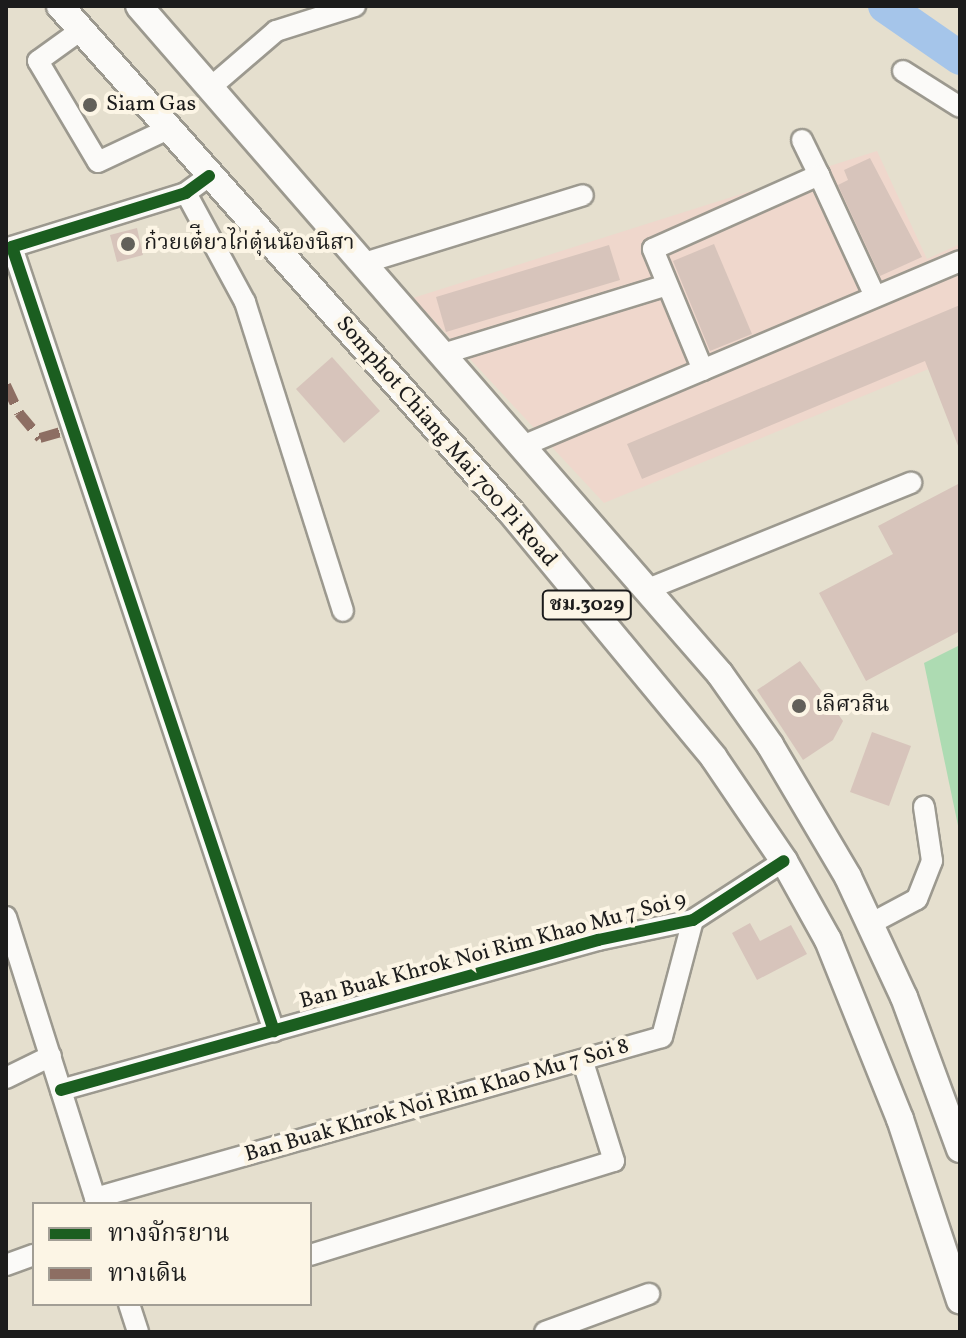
<!DOCTYPE html>
<html>
<head>
<meta charset="utf-8">
<style>
  body { margin:0 }
  #map { position:relative; width:966px; height:1338px; overflow:hidden; background:#e5dfce; font-family:Vollkorn,"Noto Serif Thai",serif }
  div>[style] { position:absolute }
  [style*='--x'] { left:calc(var(--x)*1px); top:calc(var(--y)*1px); width:calc(var(--w)*1px); rotate:calc(var(--a)*1deg) }
  .built>* { inset:0; background:#efd7cc }
  .green>* { inset:0; background:#addbb2 }
  .river>* { height:34px; margin:-17px; padding:0 17px; transform-origin:17px; border-radius:17px; background:#a5c5ea }
  .building>* { inset:0; background:#d7c4bb }
  .roads { filter:drop-shadow(2px 0 #9c998f) drop-shadow(-2px 0 #9c998f) drop-shadow(0 2px #9c998f) drop-shadow(0 -2px #9c998f) }
  .minor>* { height:20px; margin:-10px; padding:0 10px; transform-origin:10px; border-radius:10px; background:#fbfaf8 }
  .major>* { height:26px; margin:-13px; padding:0 13px; transform-origin:13px; border-radius:13px; background:#fbfaf8 }
  .quiet>* { height:10px; margin-top:-5px; transform-origin:0; background:repeating-linear-gradient(90deg,#8d6e63 0 20px,transparent 0 30px) }
  .cycleway>* { height:12px; margin:-6px; padding:0 6px; transform-origin:6px; border-radius:6px; background:#1b5e20 }
  .dots>* { width:22px; height:22px; translate:-50% -50%; box-sizing:border-box; border:4px solid #fcf5e5; border-radius:50% }
  span { translate:-50% -50%; white-space:nowrap; text-align:center; line-height:1.15; -webkit-text-stroke:8px #fcf5e5; paint-order:stroke }
  .shield-label span { padding:2px 6px; background:#fcf5e5; border:2px solid; border-radius:6px; -webkit-text-stroke-width:0 }
  .shield-label { font-size:20px; color:#1c1c1c; font-weight:700 }
  .poi-label { font-size:22px; color:#1c1c1c }
  .left { translate:0 -50%; text-align:left }
  .street-label { font-size:22px; color:#1c1c1c }
  .frame { position:absolute; inset:0; border:8px solid #1c1c1c; pointer-events:none }
  .legend { position:absolute; left:32px; top:1202px; width:280px; height:104px; box-sizing:border-box; background:#fcf5e5; border:2px solid #a29e95; margin:0; padding:10px 14px; list-style:none; font-size:24px; color:#1c1c1c }
  .legend li { display:flex; align-items:center; gap:16px; height:40px }
  .legend b { width:40px; border:2px solid #a29e95 }
</style>
</head>
<body>
<div id="map">
  <div class="built">
    <i style="clip-path:polygon(877px 151px,927px 259px,960px 244px,960px 356px,604px 503px,413px 298px)"></i>
  </div>
  <div class="green">
    <i style="clip-path:polygon(960px 645px,960px 835px,924px 663px)"></i>
  </div>
  <div class="river">
    <i style="--x:885;--y:6;--w:91;--a:34.7"></i>
  </div>
  <div class="building">
    <i style="clip-path:polygon(870px 158px,922px 257px,880px 276px,838px 185px,848px 180px,844px 170px)"></i>
    <i style="clip-path:polygon(137px 228px,143px 255px,117px 262px,110px 235px)"></i>
    <i style="clip-path:polygon(714px 244px,752px 334px,710px 351px,673px 261px)"></i>
    <i style="clip-path:polygon(609px 245px,620px 280px,446px 332px,436px 297px)"></i>
    <i style="clip-path:polygon(960px 305px,960px 451px,925px 361px,642px 479px,627px 444px)"></i>
    <i style="clip-path:polygon(332px 357px,380px 411px,344px 443px,296px 389px)"></i>
    <i style="clip-path:polygon(960px 483px,960px 631px,866px 681px,819px 593px,893px 554px,878px 526px)"></i>
    <i style="clip-path:polygon(800px 661px,843px 721px,833px 740px,803px 760px,757px 690px)"></i>
    <i style="clip-path:polygon(872px 732px,911px 746px,889px 806px,850px 792px)"></i>
    <i style="clip-path:polygon(750px 923px,760px 941px,791px 925px,807px 954px,757px 980px,732px 933px)"></i>
  </div>
  <div class="roads">
    <div class="minor">
      <i style="--x:81;--y:30;--w:53;--a:144.2"></i>
      <i style="--x:38;--y:61;--w:117;--a:59.3"></i>
      <i style="--x:98;--y:162;--w:77;--a:-25.2"></i>
      <i style="--x:903;--y:71;--w:67;--a:32.3"></i>
      <i style="--x:211;--y:87;--w:86;--a:-40.7"></i>
      <i style="--x:276;--y:31;--w:83;--a:-17.6"></i>
      <i style="--x:802;--y:140;--w:39;--a:64"></i>
      <i style="--x:209;--y:176;--w:29;--a:144"></i>
      <i style="--x:186;--y:193;--w:182;--a:162.8"></i>
      <i style="--x:12;--y:247;--w:827;--a:71.52"></i>
      <i style="--x:186;--y:193;--w:124;--a:61.6"></i>
      <i style="--x:245;--y:302;--w:324;--a:72.4"></i>
      <i style="--x:364;--y:263;--w:229;--a:-17.2"></i>
      <i style="--x:446;--y:353;--w:231;--a:-17.1"></i>
      <i style="--x:703;--y:370;--w:131;--a:-112.5"></i>
      <i style="--x:653;--y:249;--w:182;--a:-24"></i>
      <i style="--x:819;--y:175;--w:133;--a:65.2"></i>
      <i style="--x:525;--y:445;--w:472;--a:-22.9"></i>
      <i style="--x:648;--y:589;--w:284;--a:-22"></i>
      <i style="--x:6;--y:917;--w:301;--a:72.4"></i>
      <i style="--x:870;--y:924;--w:53;--a:-28"></i>
      <i style="--x:917;--y:899;--w:41;--a:-68.5"></i>
      <i style="--x:932;--y:861;--w:55;--a:-98.4"></i>
      <i style="--x:6;--y:1078;--w:50;--a:-26.1"></i>
      <i style="--x:61;--y:1090;--w:558;--a:-15.61"></i>
      <i style="--x:598;--y:940;--w:97;--a:-11.9"></i>
      <i style="--x:693;--y:920;--w:108;--a:-33"></i>
      <i style="--x:95;--y:1198;--w:589;--a:-15.85"></i>
      <i style="--x:662;--y:1037;--w:121;--a:-75.2"></i>
      <i style="--x:310;--y:1255;--w:318;--a:-17.2"></i>
      <i style="--x:614;--y:1161;--w:104;--a:-107.4"></i>
      <i style="--x:6;--y:1265;--w:30;--a:-20"></i>
      <i style="--x:129;--y:1304;--w:29;--a:72"></i>
      <i style="--x:545;--y:1332;--w:111;--a:-20.1"></i>
    </div>
    <div class="major">
      <i style="--x:60;--y:6;--w:676;--a:48.3"></i>
      <i style="--x:510;--y:511;--w:320;--a:50.4"></i>
      <i style="--x:714;--y:758;--w:125;--a:55.8"></i>
      <i style="--x:784;--y:861;--w:90;--a:60.9"></i>
      <i style="--x:828;--y:940;--w:193;--a:68.1"></i>
      <i style="--x:900;--y:1119;--w:191;--a:71.7"></i>
      <i style="--x:139;--y:6;--w:885;--a:48.98"></i>
      <i style="--x:720;--y:674;--w:87;--a:54.8"></i>
      <i style="--x:770;--y:745;--w:153;--a:59.4"></i>
      <i style="--x:848;--y:877;--w:132;--a:65"></i>
      <i style="--x:904;--y:997;--w:162;--a:69.8"></i>
    </div>
  </div>
  <div class="quiet">
    <i style="--x:6;--y:385;--w:31;--a:65"></i>
    <i style="--x:19;--y:413;--w:33;--a:50"></i>
    <i style="--x:40;--y:438;--w:33;--a:-16"></i>
  </div>
  <div class="cycleway">
    <i style="--x:209;--y:176;--w:29;--a:144"></i>
    <i style="--x:186;--y:193;--w:182;--a:162.8"></i>
    <i style="--x:12;--y:247;--w:827;--a:71.52"></i>
    <i style="--x:61;--y:1090;--w:558;--a:-15.61"></i>
    <i style="--x:598;--y:940;--w:97;--a:-11.9"></i>
    <i style="--x:693;--y:920;--w:108;--a:-33"></i>
  </div>
  <div class="dots">
    <i style="left:90px;top:105px;background:#62605a"></i>
    <i style="left:128px;top:244px;background:#62605a"></i>
    <i style="left:799px;top:706px;background:#62605a"></i>
  </div>
  <div class="shield-label">
    <span style="left:587px;top:605px">ชม.3029</span>
  </div>
  <div class="poi-label">
    <span class="left" style="left:106px;top:105px">Siam Gas</span>
    <span class="left" style="left:144px;top:244px">ก๋วยเต๋ียวไก่ตุ๋นนัองนิสา</span>
    <span class="left" style="left:815px;top:706px">เลิศวสิน</span>
  </div>
  <div class="street-label">
    <span style="left:446px;top:442px;rotate:49deg">Somphot Chiang Mai 700 Pi Road</span>
    <span style="left:493px;top:951px;rotate:-15deg">Ban Buak Khrok Noi Rim Khao Mu 7 Soi 9</span>
    <span style="left:437px;top:1101px;rotate:-16deg">Ban Buak Khrok Noi Rim Khao Mu 7 Soi 8</span>
  </div>
  <div class="frame"></div>
  <ul class="legend">
  <li><b style="height:10px;background:#1b5e20"></b>ทางจักรยาน</li>
  <li><b style="height:10px;background:#8d6e63"></b>ทางเดิน</li>
  </ul>
</div>
</body>
</html>
